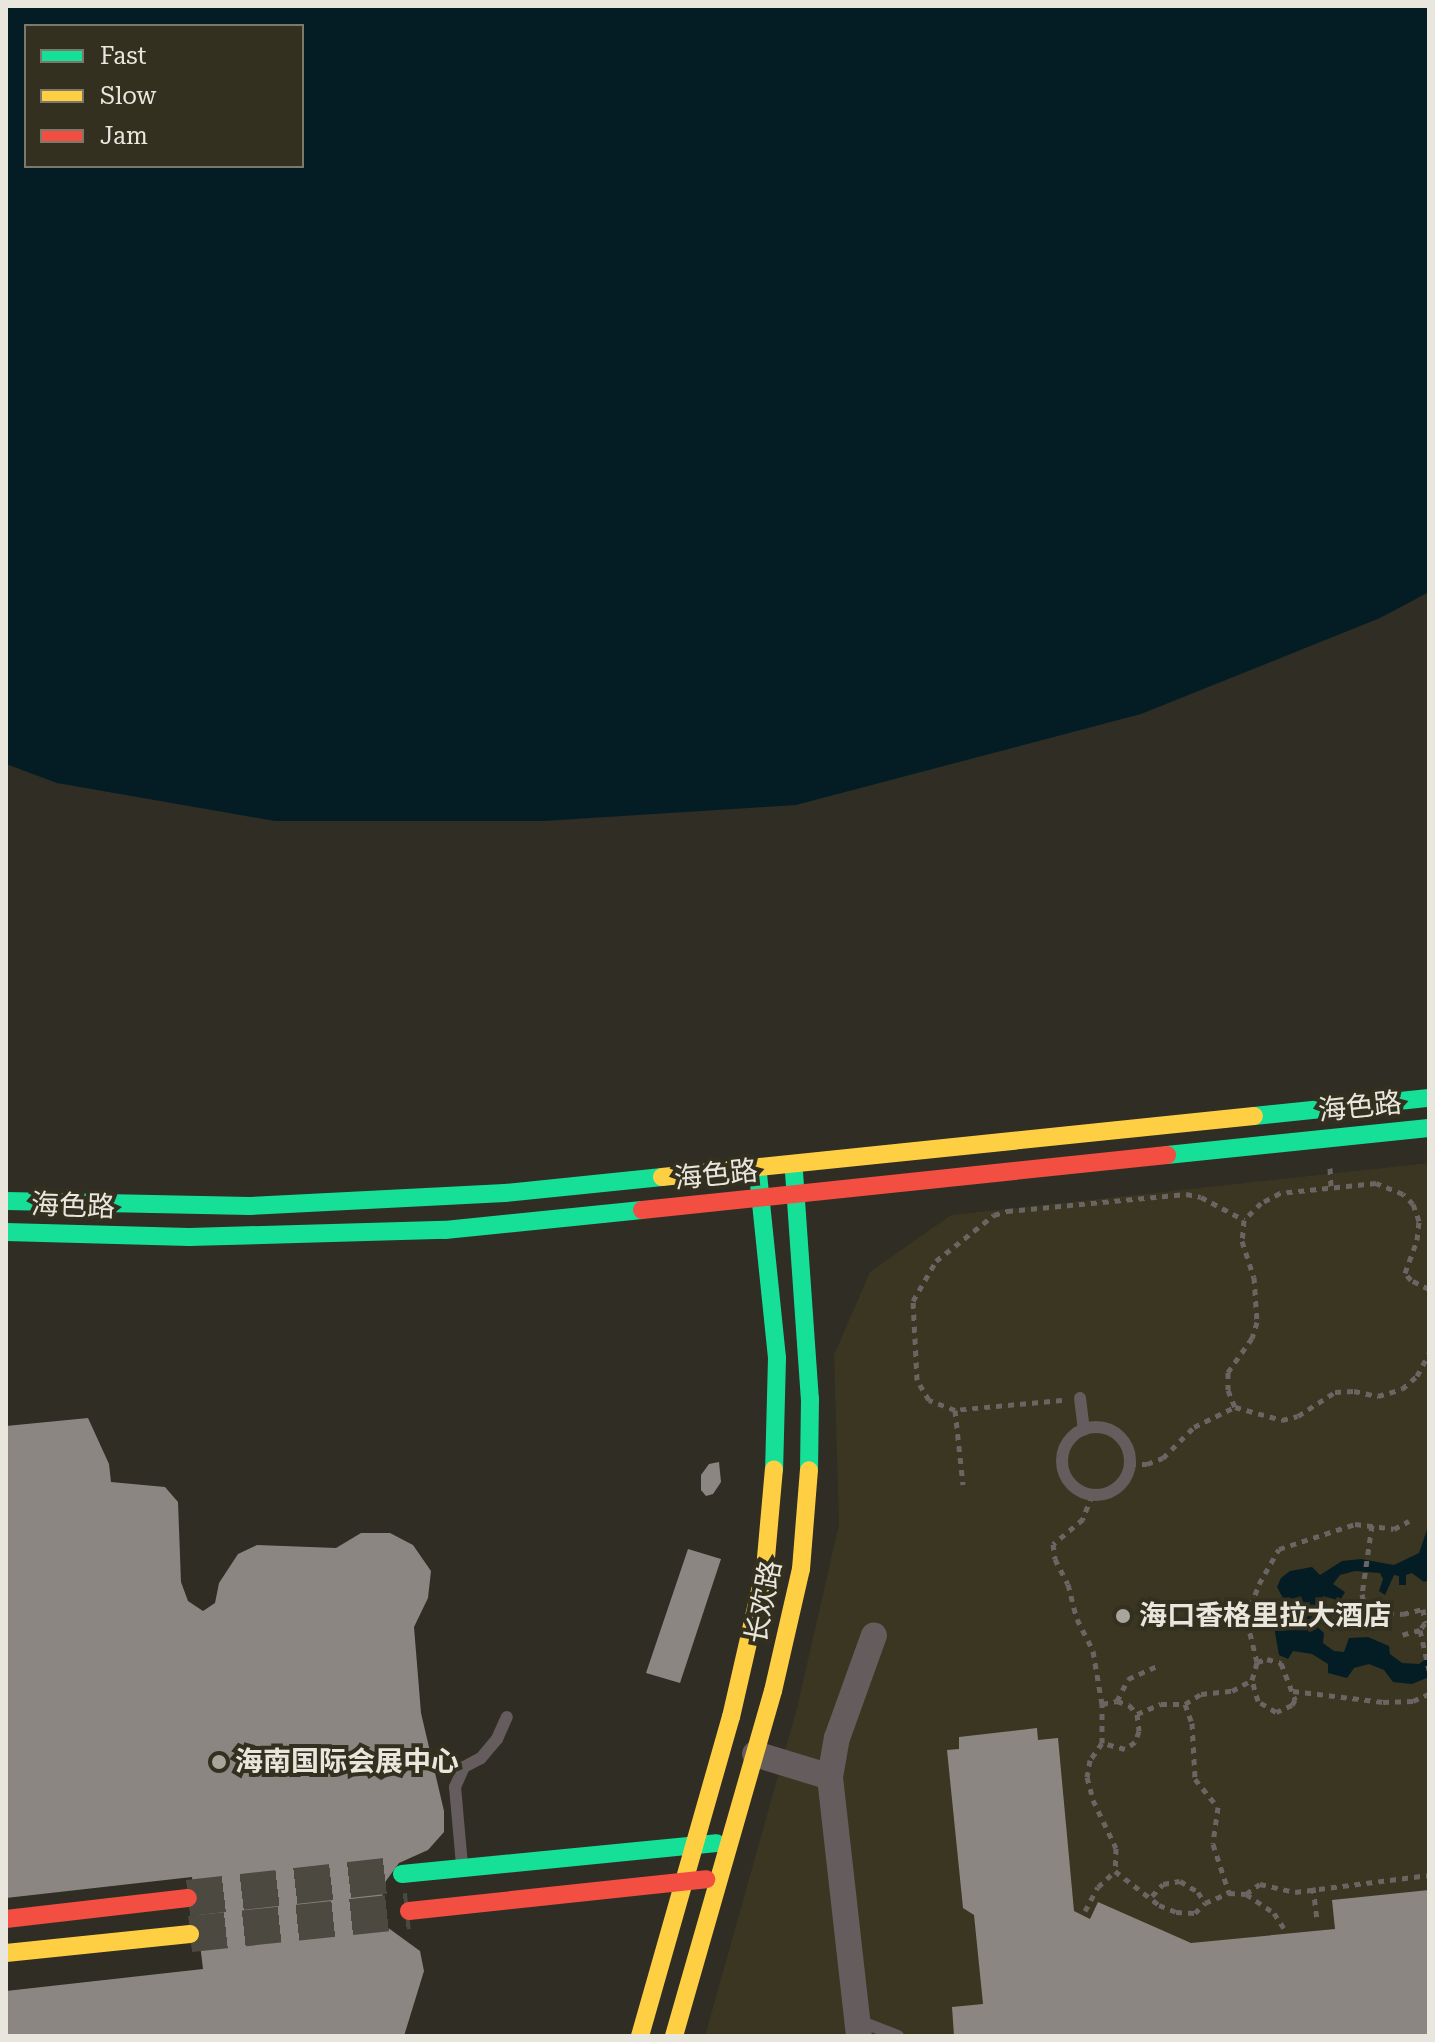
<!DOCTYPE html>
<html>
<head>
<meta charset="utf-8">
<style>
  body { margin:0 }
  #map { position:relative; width:1435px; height:2042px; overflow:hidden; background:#2f2d24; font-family:"Roboto Serif","Noto Sans SC",serif }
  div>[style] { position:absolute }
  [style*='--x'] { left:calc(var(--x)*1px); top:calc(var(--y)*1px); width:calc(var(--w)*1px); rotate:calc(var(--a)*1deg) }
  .built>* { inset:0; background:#3a3621 }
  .water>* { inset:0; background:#041d25 }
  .building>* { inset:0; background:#8b8681 }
  .secondary-tunnel>* { height:36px; margin-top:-18px; transform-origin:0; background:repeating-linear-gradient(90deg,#4b4940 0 36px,transparent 0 54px) }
  .path>* { height:5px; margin-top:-2.5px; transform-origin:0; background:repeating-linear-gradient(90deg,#6a6462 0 6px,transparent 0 12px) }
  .lane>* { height:12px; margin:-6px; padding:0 6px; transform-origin:6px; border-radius:6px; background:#655c5d }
  .lane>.ring { margin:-6px; padding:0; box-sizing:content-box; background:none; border:12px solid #655c5d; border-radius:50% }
  .street>* { height:26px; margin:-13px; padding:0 13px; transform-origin:13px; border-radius:13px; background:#655c5d }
  .fast>* { height:18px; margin:-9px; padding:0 9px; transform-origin:9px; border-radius:9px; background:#16e098 }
  .slow>* { height:18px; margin:-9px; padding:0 9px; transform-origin:9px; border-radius:9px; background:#ffcf43 }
  .jam>* { height:18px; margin:-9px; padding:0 9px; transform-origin:9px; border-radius:9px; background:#f24e42 }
  .dots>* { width:22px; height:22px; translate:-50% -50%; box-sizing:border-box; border:4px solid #333020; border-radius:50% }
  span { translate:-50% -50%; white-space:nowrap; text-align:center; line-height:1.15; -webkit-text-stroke:8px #333020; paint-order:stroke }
  .street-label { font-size:28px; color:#e9e7dd }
  .poi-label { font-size:28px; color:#e9e7dd; font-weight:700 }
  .left { translate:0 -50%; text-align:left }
  .frame { position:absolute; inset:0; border:8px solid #e9e7dd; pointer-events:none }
  .legend { position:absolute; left:24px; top:24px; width:280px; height:144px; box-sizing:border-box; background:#333020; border:2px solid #7c796c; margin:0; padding:10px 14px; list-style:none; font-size:24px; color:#e9e7dd }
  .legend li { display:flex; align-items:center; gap:16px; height:40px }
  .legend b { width:40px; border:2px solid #7c796c }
</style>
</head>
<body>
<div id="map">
  <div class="built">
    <i style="clip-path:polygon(1429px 1163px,1429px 2036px,705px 2036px,797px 1708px,839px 1524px,834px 1355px,870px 1272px,951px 1215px)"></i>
  </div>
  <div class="water">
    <i style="clip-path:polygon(evenodd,6px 6px,1429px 6px,1429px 592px,1380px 618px,1141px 714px,796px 805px,544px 821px,275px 821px,57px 783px,6px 764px,6px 6px,26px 26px,302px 26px,302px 166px,26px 166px,26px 26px)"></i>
    <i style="clip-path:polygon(1429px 1524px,1429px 1580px,1424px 1582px,1412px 1573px,1406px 1575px,1406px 1585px,1399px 1585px,1399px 1576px,1394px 1575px,1385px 1595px,1379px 1591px,1383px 1579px,1380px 1573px,1355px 1571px,1340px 1575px,1333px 1584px,1345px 1592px,1340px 1601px,1323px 1596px,1325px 1613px,1314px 1624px,1324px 1633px,1323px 1643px,1334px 1651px,1344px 1652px,1349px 1638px,1368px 1637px,1389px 1646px,1390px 1654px,1402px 1663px,1419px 1664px,1429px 1657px,1429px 1677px,1412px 1684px,1393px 1682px,1384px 1670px,1369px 1664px,1354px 1668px,1347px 1678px,1328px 1673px,1328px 1664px,1312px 1654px,1293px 1651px,1288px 1659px,1279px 1655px,1274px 1627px,1288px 1630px,1298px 1628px,1301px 1619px,1299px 1612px,1285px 1602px,1277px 1587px,1281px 1578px,1290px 1571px,1312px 1567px,1320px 1575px,1342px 1561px,1361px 1559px,1394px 1565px,1419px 1553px)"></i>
  </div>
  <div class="building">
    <i style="clip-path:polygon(88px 1418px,109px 1464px,111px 1482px,165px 1487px,178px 1502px,181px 1582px,188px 1601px,203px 1611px,215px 1603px,219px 1583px,238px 1554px,257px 1545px,336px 1548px,361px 1533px,390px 1533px,413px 1545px,431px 1571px,428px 1598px,414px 1627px,421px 1713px,444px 1811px,444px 1832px,428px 1850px,399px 1863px,383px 1885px,382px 1907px,387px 1927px,420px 1951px,424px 1971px,404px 2036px,6px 2036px,6px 1991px,203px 1969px,192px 1877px,6px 1898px,6px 1426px)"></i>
    <i style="clip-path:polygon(719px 1462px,721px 1482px,713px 1494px,706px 1496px,701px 1490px,701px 1475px,709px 1464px)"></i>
    <i style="clip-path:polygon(688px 1549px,721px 1559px,680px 1683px,646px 1673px)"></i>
    <i style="clip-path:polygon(1037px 1728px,1038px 1740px,1058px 1738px,1074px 1911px,1090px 1919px,1098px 1902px,1191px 1943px,1335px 1929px,1332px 1900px,1429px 1890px,1429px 2036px,954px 2036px,952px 2007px,983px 2004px,974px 1915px,963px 1908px,947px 1750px,959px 1749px,959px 1737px)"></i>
  </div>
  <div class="secondary-tunnel">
    <i style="--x:188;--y:1898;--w:215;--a:-6.4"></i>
    <i style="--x:190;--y:1934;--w:220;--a:-6"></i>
  </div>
  <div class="path">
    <i style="--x:1330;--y:1168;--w:19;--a:87"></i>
    <i style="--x:1429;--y:1289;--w:20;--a:-153"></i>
    <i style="--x:1411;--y:1280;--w:9;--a:-131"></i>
    <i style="--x:1405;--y:1273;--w:35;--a:-70"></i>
    <i style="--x:1417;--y:1240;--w:19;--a:-84"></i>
    <i style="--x:1419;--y:1221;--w:18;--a:-109"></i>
    <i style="--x:1413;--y:1204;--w:14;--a:-135"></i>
    <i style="--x:1403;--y:1194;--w:29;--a:-158"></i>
    <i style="--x:1376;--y:1183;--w:97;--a:174.1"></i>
    <i style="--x:1280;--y:1193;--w:21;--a:152"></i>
    <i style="--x:1261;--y:1203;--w:24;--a:135"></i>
    <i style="--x:1244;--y:1220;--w:21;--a:95"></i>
    <i style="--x:1242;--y:1241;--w:38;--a:72"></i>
    <i style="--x:1254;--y:1277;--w:45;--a:86.2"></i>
    <i style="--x:1257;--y:1322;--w:17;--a:107"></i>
    <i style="--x:1252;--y:1338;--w:42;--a:125.2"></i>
    <i style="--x:1228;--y:1372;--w:18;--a:90"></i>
    <i style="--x:1228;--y:1390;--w:18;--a:68"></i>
    <i style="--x:1235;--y:1407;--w:49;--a:15.5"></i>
    <i style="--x:1282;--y:1420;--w:16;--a:-14"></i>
    <i style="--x:1298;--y:1416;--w:44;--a:-33"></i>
    <i style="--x:1335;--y:1392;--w:19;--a:-3"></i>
    <i style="--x:1354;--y:1391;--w:25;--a:12"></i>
    <i style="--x:1378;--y:1396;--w:25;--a:-16"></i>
    <i style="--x:1402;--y:1389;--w:20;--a:-41"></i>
    <i style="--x:1417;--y:1376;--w:26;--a:-62"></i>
    <i style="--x:1062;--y:1400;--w:107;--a:174.7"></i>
    <i style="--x:955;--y:1410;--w:28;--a:-159"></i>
    <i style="--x:929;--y:1400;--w:23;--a:-121"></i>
    <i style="--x:917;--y:1380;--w:79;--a:-92.9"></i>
    <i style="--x:913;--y:1301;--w:46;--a:-60.1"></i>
    <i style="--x:936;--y:1261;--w:74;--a:-38.4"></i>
    <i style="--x:994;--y:1215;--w:14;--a:-17"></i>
    <i style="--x:1007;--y:1211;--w:180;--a:-5.4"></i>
    <i style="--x:1186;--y:1194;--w:15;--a:11"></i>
    <i style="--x:1201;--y:1197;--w:49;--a:28.1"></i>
    <i style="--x:955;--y:1410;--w:75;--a:83.9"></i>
    <i style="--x:1130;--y:1464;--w:17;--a:0"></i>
    <i style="--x:1147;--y:1464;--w:17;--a:-21"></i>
    <i style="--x:1163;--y:1458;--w:44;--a:-45"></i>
    <i style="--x:1194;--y:1427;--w:46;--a:-26"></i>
    <i style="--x:1092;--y:1495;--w:26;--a:111"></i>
    <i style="--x:1083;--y:1519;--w:39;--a:140"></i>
    <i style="--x:1053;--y:1544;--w:15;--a:82"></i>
    <i style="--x:1055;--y:1559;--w:28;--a:63"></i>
    <i style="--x:1068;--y:1584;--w:36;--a:76"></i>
    <i style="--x:1077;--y:1619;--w:36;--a:63"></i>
    <i style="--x:1093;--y:1651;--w:54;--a:80.4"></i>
    <i style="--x:1372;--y:1525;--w:70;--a:98.2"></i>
    <i style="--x:1362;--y:1594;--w:14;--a:78"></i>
    <i style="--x:1365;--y:1608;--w:12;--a:-9"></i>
    <i style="--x:1377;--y:1606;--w:13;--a:32"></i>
    <i style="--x:1388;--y:1613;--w:15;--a:4"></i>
    <i style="--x:1403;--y:1614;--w:21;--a:-14"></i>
    <i style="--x:1423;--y:1609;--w:14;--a:82"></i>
    <i style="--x:1425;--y:1623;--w:9;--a:126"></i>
    <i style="--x:1420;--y:1630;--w:23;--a:165"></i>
    <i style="--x:1420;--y:1630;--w:41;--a:77.3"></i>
    <i style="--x:1267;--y:1659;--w:15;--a:16"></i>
    <i style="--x:1281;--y:1663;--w:40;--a:69"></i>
    <i style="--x:1295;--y:1700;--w:6;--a:121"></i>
    <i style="--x:1292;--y:1705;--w:17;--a:156"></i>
    <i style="--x:1276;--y:1712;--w:21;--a:-149"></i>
    <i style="--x:1258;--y:1701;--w:22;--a:-106"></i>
    <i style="--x:1252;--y:1680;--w:19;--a:-74"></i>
    <i style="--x:1257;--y:1662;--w:10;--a:-17"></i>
    <i style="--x:1257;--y:1662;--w:46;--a:-103.7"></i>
    <i style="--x:1246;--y:1617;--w:35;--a:-68"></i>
    <i style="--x:1259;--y:1584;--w:40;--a:-60.3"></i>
    <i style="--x:1279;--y:1549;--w:80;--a:-18.2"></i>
    <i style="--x:1355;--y:1524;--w:39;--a:7"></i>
    <i style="--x:1394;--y:1529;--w:17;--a:-28"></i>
    <i style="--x:1293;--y:1691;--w:91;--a:7"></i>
    <i style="--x:1383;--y:1702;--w:30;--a:-2"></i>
    <i style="--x:1413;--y:1701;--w:17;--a:-24"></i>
    <i style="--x:1117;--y:1701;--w:13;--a:18"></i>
    <i style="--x:1129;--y:1705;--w:12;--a:48"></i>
    <i style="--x:1137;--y:1714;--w:17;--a:83"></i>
    <i style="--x:1139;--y:1731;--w:12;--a:110"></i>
    <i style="--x:1135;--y:1742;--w:12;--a:145"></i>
    <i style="--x:1125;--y:1749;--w:24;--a:-165"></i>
    <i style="--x:1102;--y:1743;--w:39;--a:-90"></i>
    <i style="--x:1102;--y:1704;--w:15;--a:-11"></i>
    <i style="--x:1117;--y:1701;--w:25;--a:-63"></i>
    <i style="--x:1128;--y:1679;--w:32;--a:-24"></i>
    <i style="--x:1185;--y:1704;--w:20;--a:70"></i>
    <i style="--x:1192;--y:1723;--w:56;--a:86.9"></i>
    <i style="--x:1195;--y:1779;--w:36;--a:51"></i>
    <i style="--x:1218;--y:1807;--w:37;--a:98"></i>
    <i style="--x:1213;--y:1844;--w:52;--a:71.9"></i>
    <i style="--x:1137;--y:1714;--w:26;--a:-23"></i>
    <i style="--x:1161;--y:1704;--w:24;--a:0"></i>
    <i style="--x:1185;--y:1704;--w:19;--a:-32"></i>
    <i style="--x:1201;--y:1694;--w:31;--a:-6"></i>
    <i style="--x:1232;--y:1691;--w:23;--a:-29"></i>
    <i style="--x:1102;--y:1743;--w:21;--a:125"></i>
    <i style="--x:1090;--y:1760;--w:17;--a:100"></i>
    <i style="--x:1087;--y:1777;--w:24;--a:75"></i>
    <i style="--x:1093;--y:1800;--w:53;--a:64.4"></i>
    <i style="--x:1116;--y:1848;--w:23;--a:92"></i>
    <i style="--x:1115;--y:1871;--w:56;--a:37.7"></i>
    <i style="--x:1159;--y:1905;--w:18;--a:22"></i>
    <i style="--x:1176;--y:1912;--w:19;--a:3"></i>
    <i style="--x:1195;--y:1913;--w:14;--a:-45"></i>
    <i style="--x:1205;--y:1903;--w:26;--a:-23"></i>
    <i style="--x:1229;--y:1893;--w:17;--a:3"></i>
    <i style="--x:1246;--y:1894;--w:34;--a:34"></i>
    <i style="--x:1274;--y:1913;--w:24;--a:57"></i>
    <i style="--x:1313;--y:1887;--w:34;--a:83"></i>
    <i style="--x:1246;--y:1894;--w:17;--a:-36"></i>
    <i style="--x:1260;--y:1884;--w:36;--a:13"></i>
    <i style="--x:1295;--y:1892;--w:135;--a:-7.2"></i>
    <i style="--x:1152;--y:1896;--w:16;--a:-47"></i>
    <i style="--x:1163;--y:1884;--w:17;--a:-10"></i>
    <i style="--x:1180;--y:1881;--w:21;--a:31"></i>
    <i style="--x:1198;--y:1892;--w:13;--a:58"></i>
    <i style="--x:1085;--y:1911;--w:27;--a:-62"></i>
    <i style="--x:1098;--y:1887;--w:23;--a:-43"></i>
  </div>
  <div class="lane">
    <i style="--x:1080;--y:1398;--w:32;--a:83"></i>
    <i class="ring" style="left:1062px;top:1427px;width:56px;height:56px"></i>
    <i style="--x:462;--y:1865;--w:78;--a:-95.1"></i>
    <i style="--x:455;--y:1787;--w:22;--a:-66"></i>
    <i style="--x:464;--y:1767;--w:19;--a:-28"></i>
    <i style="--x:481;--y:1758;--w:25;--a:-50"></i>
    <i style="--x:497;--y:1739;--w:24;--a:-66"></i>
    <i style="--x:857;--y:2020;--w:44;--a:21.3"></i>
  </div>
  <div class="street">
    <i style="--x:755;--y:1754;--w:78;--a:17"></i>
    <i style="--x:859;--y:2036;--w:261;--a:-96.4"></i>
    <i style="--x:830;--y:1777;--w:40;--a:-80"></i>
    <i style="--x:837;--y:1738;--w:109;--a:-70.2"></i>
  </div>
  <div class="fast">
    <i style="--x:1254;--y:1116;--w:176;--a:-5.9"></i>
    <i style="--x:1167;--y:1155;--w:263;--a:-5.9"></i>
    <i style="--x:794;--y:1172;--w:228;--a:86"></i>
    <i style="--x:810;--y:1399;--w:71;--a:90.8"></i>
    <i style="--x:758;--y:1174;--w:185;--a:84.1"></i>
    <i style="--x:777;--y:1358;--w:111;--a:91.5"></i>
    <i style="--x:6;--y:1201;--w:244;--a:1.2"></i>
    <i style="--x:250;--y:1206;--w:255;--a:-2.9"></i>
    <i style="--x:505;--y:1193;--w:158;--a:-5.8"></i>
    <i style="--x:6;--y:1232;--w:183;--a:1.6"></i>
    <i style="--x:189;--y:1237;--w:256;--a:-1.6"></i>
    <i style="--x:445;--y:1230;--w:198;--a:-5.8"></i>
    <i style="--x:402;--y:1874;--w:316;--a:-5.6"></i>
  </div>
  <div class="slow">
    <i style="--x:662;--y:1177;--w:595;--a:-5.88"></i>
    <i style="--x:6;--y:1953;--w:185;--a:-5.9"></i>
    <i style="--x:640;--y:2036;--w:332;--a:-74.1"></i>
    <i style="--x:731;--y:1717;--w:152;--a:-77.1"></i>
    <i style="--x:765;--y:1569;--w:100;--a:-84.9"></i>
    <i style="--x:674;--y:2036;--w:359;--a:-74"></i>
    <i style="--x:773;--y:1691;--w:125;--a:-77.1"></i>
    <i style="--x:801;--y:1569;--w:99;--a:-85.4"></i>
  </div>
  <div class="jam">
    <i style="--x:642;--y:1210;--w:528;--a:-5.98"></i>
    <i style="--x:409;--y:1911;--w:299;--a:-6.1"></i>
    <i style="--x:6;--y:1919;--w:183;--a:-6.6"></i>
  </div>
  <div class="dots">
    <i style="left:1123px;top:1616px;background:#a8a69c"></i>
    <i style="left:219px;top:1762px;background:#a8a69c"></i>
  </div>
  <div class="street-label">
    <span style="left:1360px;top:1107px;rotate:-6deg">海色路</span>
    <span style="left:716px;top:1175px;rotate:-6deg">海色路</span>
    <span style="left:73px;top:1206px;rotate:2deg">海色路</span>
    <span style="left:764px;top:1602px;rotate:-79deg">长欢路</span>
  </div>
  <div class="poi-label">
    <span class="left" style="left:1139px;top:1616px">海口香格里拉大酒店</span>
    <span class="left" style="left:235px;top:1762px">海南国际会展中心</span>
  </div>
  <div class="frame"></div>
  <ul class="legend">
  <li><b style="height:10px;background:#16e098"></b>Fast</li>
  <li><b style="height:10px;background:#ffcf43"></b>Slow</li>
  <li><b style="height:10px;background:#f24e42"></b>Jam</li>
  </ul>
</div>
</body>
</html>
